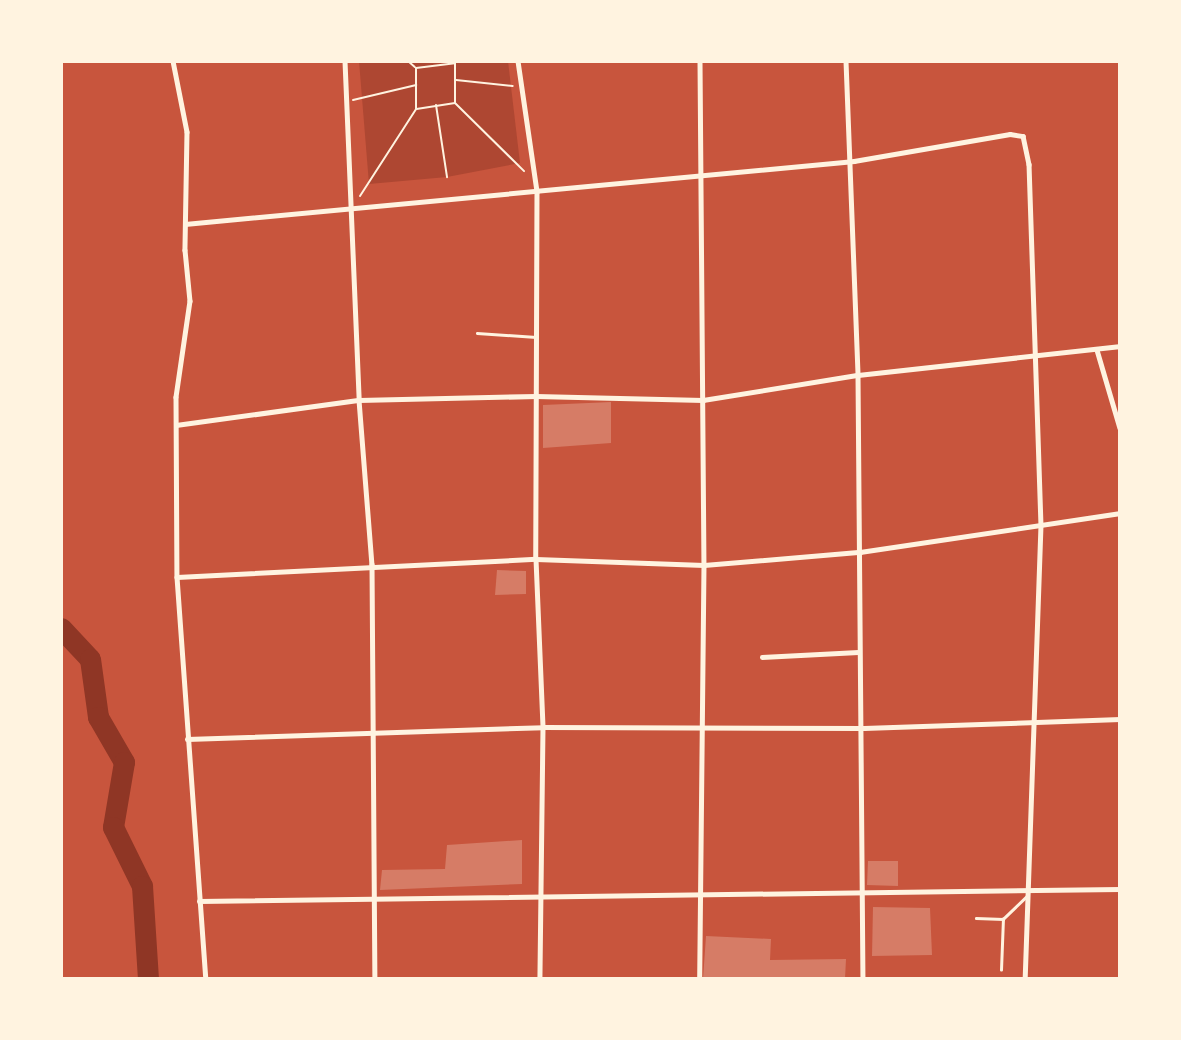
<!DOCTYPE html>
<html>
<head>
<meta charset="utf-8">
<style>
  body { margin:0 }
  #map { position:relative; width:1181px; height:1040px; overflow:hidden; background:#c8553d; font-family:"DejaVu Sans",sans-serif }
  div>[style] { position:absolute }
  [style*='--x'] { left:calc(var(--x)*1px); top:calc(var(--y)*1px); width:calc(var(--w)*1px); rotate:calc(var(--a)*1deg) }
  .green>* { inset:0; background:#ae4732 }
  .river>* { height:21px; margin:-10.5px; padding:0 10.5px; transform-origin:10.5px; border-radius:10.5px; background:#8f3625 }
  .building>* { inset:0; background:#d67c66 }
  .path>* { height:2px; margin:-1px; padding:0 1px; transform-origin:1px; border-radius:1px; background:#fff3e0 }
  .service>* { height:2.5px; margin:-1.25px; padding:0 1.25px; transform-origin:1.25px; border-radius:1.25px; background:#fff3e0 }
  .minor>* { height:4.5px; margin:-2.25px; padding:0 2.25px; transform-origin:2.25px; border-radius:2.25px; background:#fff3e0 }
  span { translate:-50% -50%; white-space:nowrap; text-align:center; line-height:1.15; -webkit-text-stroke:6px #fff3e0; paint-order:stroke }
  .frame { position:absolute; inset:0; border:63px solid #fff3e0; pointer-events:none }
</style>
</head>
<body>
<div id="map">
  <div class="green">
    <i style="clip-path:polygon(359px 61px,508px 61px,520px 163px,447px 177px,369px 184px)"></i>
  </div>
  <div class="river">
    <i style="--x:61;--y:628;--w:42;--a:46.9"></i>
    <i style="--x:90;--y:659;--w:59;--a:82.1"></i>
    <i style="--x:98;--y:717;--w:52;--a:60"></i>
    <i style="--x:124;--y:762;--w:66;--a:99.6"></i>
    <i style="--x:113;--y:827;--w:66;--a:63.8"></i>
    <i style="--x:142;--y:886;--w:93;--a:86.3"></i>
  </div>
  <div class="building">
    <i style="clip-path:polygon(611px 402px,611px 443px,543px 448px,543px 405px)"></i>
    <i style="clip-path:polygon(497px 570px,526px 571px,526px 594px,495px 595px)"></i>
    <i style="clip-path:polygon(522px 840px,522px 884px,380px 890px,382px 870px,445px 869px,447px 845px)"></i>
    <i style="clip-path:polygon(868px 861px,898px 861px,898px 886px,867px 885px)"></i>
    <i style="clip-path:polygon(873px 907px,930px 908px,932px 955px,872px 956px)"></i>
    <i style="clip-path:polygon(706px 936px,771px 939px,770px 960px,846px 959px,845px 979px,703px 979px)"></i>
  </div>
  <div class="path">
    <i style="--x:408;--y:61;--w:9;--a:41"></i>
    <i style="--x:456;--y:80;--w:57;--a:6"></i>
    <i style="--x:353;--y:100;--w:65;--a:-13.4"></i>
    <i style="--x:455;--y:103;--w:39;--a:171"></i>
    <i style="--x:416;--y:109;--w:41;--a:-90"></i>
    <i style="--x:416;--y:68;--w:39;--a:-7"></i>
    <i style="--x:455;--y:63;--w:40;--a:90"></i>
    <i style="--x:455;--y:103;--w:97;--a:44.6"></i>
    <i style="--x:436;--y:105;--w:73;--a:81.3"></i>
    <i style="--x:360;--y:196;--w:103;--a:-57.2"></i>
  </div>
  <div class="service">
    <i style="--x:477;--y:333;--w:59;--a:3.9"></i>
    <i style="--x:976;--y:918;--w:27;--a:2"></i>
    <i style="--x:1003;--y:919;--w:32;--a:-44"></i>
    <i style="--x:1001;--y:970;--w:51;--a:-87.8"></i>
  </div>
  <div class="minor">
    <i style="--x:173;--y:61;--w:72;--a:78.8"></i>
    <i style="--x:187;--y:132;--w:118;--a:91"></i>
    <i style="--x:185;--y:250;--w:51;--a:84.4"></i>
    <i style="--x:190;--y:301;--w:97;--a:98.3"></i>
    <i style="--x:176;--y:397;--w:180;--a:89.7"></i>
    <i style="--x:177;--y:577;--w:403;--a:85.9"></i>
    <i style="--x:345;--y:61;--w:339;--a:87.6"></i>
    <i style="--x:359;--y:400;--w:165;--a:85.5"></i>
    <i style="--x:372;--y:564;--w:415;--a:89.6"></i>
    <i style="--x:518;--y:61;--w:132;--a:81.7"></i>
    <i style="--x:537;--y:192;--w:367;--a:90.2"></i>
    <i style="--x:536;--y:559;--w:168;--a:87.6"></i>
    <i style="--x:543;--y:727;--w:252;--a:90.7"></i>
    <i style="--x:700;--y:61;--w:504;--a:89.55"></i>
    <i style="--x:704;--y:565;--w:414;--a:90.6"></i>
    <i style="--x:846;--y:61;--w:314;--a:87.8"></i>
    <i style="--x:858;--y:375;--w:604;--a:89.53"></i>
    <i style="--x:185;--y:224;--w:672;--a:-5.38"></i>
    <i style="--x:854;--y:161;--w:158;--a:-9.8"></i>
    <i style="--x:1010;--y:134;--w:13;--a:9"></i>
    <i style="--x:1023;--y:136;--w:29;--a:78"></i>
    <i style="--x:1029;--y:164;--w:361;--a:88.1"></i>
    <i style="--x:1041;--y:525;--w:454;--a:92"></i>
    <i style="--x:1097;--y:350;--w:81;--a:73.6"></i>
    <i style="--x:176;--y:425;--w:185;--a:-7.8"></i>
    <i style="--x:359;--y:400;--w:177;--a:-1.3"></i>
    <i style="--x:536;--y:396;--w:167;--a:1.4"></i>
    <i style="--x:703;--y:400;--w:157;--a:-9.2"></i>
    <i style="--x:858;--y:375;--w:264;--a:-6.3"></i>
    <i style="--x:177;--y:577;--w:359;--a:-2.9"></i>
    <i style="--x:536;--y:559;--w:168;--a:2"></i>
    <i style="--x:704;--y:565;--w:157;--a:-4.8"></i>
    <i style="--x:860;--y:552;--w:263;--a:-8.5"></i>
    <i style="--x:762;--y:657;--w:96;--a:-3"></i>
    <i style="--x:187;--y:739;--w:356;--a:-1.9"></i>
    <i style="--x:543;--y:727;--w:321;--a:0.2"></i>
    <i style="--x:864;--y:728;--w:256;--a:-2"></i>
    <i style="--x:199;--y:901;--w:921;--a:-0.75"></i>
  </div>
  <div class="frame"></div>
</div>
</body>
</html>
